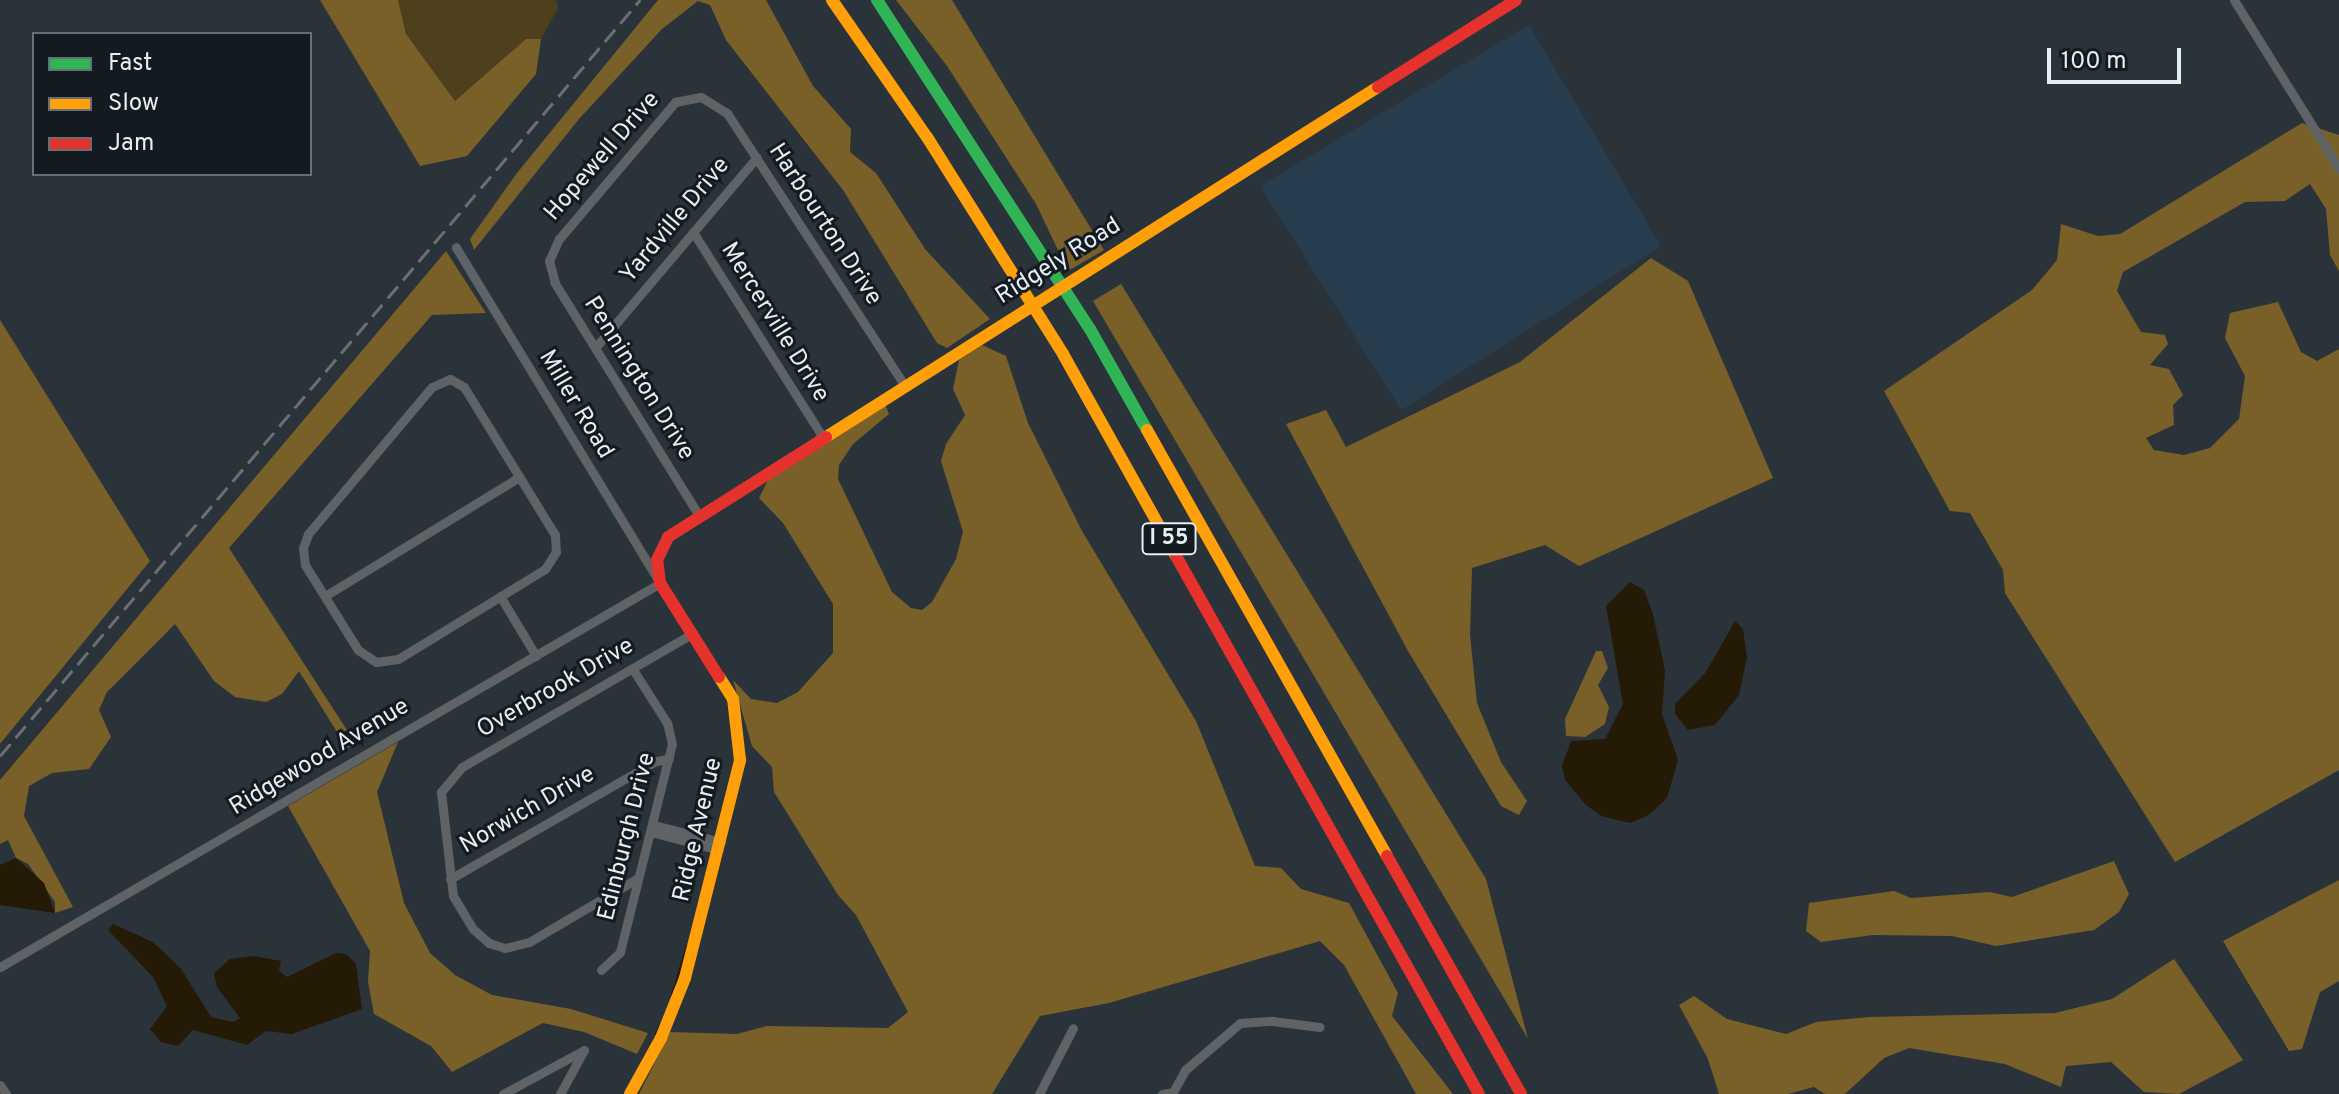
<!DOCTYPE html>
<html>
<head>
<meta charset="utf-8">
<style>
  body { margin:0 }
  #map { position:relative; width:2339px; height:1094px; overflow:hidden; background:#2a333a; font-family:Overpass,sans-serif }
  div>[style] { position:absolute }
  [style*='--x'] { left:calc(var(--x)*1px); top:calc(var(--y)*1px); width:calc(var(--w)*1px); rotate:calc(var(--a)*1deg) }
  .built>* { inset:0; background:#273d4d }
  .green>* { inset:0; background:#4f401d }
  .forest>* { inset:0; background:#796029 }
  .water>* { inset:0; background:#241a05 }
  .stream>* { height:3px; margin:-1.5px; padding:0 1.5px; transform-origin:1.5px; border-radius:1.5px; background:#241a05 }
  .street>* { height:9px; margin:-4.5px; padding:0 4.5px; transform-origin:4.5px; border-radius:4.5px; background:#606366 }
  .fast>* { height:12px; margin:-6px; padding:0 6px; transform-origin:6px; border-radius:6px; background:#30b455 }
  .slow>* { height:12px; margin:-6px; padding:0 6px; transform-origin:6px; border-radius:6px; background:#ff9f0a }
  .jam>* { height:12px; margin:-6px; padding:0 6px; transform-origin:6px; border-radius:6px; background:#e5322d }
  .rail>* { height:3px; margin-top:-1.5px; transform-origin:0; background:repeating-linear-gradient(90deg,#6b6f73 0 16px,transparent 0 24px) }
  span { translate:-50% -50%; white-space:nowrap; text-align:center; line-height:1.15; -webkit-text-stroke:6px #131b21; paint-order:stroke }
  .shield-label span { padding:2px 6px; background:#131b21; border:2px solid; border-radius:6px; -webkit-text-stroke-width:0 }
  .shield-label { font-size:22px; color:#e3eef6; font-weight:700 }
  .street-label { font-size:24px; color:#e3eef6 }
  .legend { position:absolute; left:32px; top:32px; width:280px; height:144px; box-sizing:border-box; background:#131b21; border:2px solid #666f76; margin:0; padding:10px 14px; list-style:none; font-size:24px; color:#e3eef6 }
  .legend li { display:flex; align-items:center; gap:16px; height:40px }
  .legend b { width:40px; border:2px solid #666f76 }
  .scale { position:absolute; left:2047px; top:48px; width:134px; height:36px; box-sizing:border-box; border:4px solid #e3eef6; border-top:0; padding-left:10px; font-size:24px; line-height:28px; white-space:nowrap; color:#e3eef6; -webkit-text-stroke:6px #131b21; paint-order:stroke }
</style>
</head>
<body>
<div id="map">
  <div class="built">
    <i style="clip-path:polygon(1529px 25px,1661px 246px,1401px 410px,1260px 186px)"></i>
  </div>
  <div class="green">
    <i style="clip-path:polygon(398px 0,556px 0,558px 8px,541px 39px,526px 40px,455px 101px,406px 34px)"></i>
  </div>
  <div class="forest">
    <i style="clip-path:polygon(320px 0,398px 0,406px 34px,455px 101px,526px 39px,541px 39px,536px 74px,467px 156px,420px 166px)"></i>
    <i style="clip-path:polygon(658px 0,766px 0,813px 86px,851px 129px,850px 152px,876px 173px,925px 249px,990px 319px,947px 348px,937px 343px,843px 190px,726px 40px,710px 5px,698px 1px,662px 29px,579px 119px,474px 250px,470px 239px,517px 173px)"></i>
    <i style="clip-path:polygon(896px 0,952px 0,1104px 250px,1068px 271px,1036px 204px,947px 66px)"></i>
    <i style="clip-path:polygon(2302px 123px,2339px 135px,2339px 271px,2330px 255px,2326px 209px,2310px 184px,2285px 201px,2245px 202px,2123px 272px,2117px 291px,2141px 332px,2165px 335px,2168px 344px,2150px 365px,2169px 369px,2183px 395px,2173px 405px,2174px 425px,2146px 438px,2154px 450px,2184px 455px,2210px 448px,2239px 419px,2245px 376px,2225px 338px,2230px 313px,2278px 302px,2301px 352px,2317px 361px,2339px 349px,2339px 770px,2175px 862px,2005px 593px,2003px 570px,1970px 513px,1950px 511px,1884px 391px,2032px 290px,2057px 260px,2061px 224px,2098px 236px,2120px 234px)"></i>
    <i style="clip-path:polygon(446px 251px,486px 313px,432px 315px,229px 548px,356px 744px,347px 748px,299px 671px,282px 694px,266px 702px,235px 697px,214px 681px,175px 624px,107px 692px,99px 710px,111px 737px,89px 769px,52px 773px,29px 786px,24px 816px,73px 907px,55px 913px,55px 902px,28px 864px,16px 858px,8px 840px,0 844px,0 780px)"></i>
    <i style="clip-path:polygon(1651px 258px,1688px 281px,1773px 478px,1579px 566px,1545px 545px,1472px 568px,1470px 635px,1477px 703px,1501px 762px,1527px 801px,1519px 815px,1501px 806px,1408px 651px,1286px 424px,1326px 410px,1346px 447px,1520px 362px)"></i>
    <i style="clip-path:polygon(1121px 284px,1486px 879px,1528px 1039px,1093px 301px)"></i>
    <i style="clip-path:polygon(0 320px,150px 561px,0 744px)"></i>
    <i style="clip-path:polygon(982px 345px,1006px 356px,1028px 423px,1082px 531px,1196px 721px,1255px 866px,1281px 868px,1301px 889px,1349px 903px,1398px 993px,1392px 1016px,1453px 1094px,1416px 1094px,1344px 965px,1320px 941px,1109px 1003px,1040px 1016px,992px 1094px,639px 1094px,670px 1032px,737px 1034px,767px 1026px,888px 1028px,908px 1012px,856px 915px,838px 895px,774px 792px,772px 767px,752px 746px,733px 680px,751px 699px,777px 703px,798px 692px,833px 653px,833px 604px,783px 523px,759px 498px,770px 476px,885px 404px,889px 414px,853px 444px,839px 465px,838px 479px,892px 592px,911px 608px,922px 610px,932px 602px,956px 559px,963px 532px,941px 461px,946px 444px,965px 415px,953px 389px,959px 360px)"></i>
    <i style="clip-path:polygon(1596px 651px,1602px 651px,1608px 668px,1598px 685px,1609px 707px,1605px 724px,1585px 737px,1566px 736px,1565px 719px)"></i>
    <i style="clip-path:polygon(398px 742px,377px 792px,404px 903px,430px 953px,455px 975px,492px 995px,571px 1009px,648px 1033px,637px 1054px,584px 1032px,543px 1023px,452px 1072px,431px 1046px,374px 1014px,368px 982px,370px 951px,288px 806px)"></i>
    <i style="clip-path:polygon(2114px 861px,2129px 894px,2119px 912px,2094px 930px,1996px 946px,1952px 936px,1873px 935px,1821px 942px,1806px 931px,1809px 903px,1894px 891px,1911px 898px,1990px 892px,2012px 897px)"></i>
    <i style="clip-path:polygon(2339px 880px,2339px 981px,2320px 992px,2302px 1049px,2289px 1051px,2223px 941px)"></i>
    <i style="clip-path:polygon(2174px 959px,2243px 1060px,2179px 1094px,2144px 1092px,2111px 1062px,2066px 1066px,2061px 1087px,2005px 1064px,1909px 1048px,1884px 1058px,1845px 1094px,1825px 1094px,1814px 1087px,1788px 1094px,1719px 1094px,1708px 1059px,1679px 1005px,1694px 996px,1727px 1019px,1786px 1034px,1816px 1022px,1869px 1017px,2055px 1013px,2112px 999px)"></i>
  </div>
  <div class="water">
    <i style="clip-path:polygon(1630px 582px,1644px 590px,1653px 614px,1665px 671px,1662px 714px,1678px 760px,1667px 798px,1649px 815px,1630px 823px,1601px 816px,1585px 804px,1565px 780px,1562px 766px,1571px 741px,1605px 739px,1623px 704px,1606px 606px)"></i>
    <i style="clip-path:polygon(1735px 621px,1743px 629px,1747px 657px,1739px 695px,1715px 725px,1688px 730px,1675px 714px,1675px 704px,1706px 672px)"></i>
    <i style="clip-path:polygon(16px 858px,44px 883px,55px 913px,0 905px,0 865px)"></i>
    <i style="clip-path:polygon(113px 924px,153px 942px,181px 969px,211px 1017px,233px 1022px,240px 1018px,217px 987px,214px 973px,230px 959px,254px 956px,281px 961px,279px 971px,287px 977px,336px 953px,346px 954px,356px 964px,362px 1009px,292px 1034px,266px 1031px,247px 1045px,193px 1030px,178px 1046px,161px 1042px,150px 1029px,167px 1006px,153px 977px,108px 930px)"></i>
  </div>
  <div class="stream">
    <i style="--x:672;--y:995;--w:52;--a:-73.3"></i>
    <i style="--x:656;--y:1033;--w:13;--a:-63"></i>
  </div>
  <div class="street">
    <i style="--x:2234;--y:0;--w:199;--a:58.1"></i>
    <i style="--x:693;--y:232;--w:241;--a:57.7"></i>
    <i style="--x:595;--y:348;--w:250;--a:-49.7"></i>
    <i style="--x:450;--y:379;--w:16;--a:30"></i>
    <i style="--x:464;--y:387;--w:174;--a:58.4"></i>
    <i style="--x:555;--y:535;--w:17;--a:87"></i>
    <i style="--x:556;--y:552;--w:20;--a:123"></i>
    <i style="--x:545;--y:569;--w:172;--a:148.5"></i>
    <i style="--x:398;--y:659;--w:22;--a:172"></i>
    <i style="--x:376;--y:662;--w:22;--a:-146"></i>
    <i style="--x:358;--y:650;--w:100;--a:-121.9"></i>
    <i style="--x:305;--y:565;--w:17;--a:-97"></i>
    <i style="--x:303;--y:548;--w:15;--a:-70"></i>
    <i style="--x:308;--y:534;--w:192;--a:-49.9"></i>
    <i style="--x:432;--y:387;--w:20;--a:-24"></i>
    <i style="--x:698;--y:514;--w:272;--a:-121.8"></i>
    <i style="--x:555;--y:283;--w:23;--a:-105"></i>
    <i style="--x:549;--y:261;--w:24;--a:-66"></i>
    <i style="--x:559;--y:239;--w:180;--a:-49.7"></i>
    <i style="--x:675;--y:102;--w:26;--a:-11"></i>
    <i style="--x:701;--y:97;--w:31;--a:32"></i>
    <i style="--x:727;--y:113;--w:325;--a:56.9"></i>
    <i style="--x:325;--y:596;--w:228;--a:-31.5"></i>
    <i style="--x:500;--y:596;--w:70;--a:59"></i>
    <i style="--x:654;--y:825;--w:69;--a:14.2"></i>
    <i style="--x:651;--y:832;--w:70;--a:14.8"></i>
    <i style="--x:638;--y:878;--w:126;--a:149.6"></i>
    <i style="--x:529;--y:942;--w:25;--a:166"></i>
    <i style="--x:505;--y:948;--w:17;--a:-163"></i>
    <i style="--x:489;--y:943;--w:21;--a:-139"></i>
    <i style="--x:473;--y:929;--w:39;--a:-121"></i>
    <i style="--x:453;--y:896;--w:105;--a:-96.6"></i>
    <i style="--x:441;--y:792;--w:33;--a:-50"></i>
    <i style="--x:462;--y:767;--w:267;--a:-30.1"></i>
    <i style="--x:450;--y:879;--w:237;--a:-29.8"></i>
    <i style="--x:656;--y:761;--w:13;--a:-9"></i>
    <i style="--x:0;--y:967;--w:764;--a:-30.19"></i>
    <i style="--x:660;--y:583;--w:393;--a:-121.3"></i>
    <i style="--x:601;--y:970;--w:26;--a:-43"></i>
    <i style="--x:620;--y:952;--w:214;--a:-76"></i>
    <i style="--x:672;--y:744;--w:22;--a:-103"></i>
    <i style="--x:667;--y:723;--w:65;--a:-122.5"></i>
    <i style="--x:0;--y:1085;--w:11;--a:56"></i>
    <i style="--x:503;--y:1094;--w:92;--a:-28.5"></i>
    <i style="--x:560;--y:1094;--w:50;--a:-61.4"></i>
    <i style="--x:1039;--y:1094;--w:74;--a:-62.7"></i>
    <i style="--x:1162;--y:1094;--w:11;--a:-10"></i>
    <i style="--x:1173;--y:1092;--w:25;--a:-61"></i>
    <i style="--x:1185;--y:1070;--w:72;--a:-40.5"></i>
    <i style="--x:1240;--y:1023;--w:32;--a:-4"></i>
    <i style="--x:1272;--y:1021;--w:48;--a:7.1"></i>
  </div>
  <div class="fast">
    <i style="--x:877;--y:0;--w:392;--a:57.1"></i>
    <i style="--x:1090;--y:329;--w:116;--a:60.6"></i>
  </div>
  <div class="slow">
    <i style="--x:832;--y:0;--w:167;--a:55.3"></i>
    <i style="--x:927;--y:137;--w:256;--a:57.9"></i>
    <i style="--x:1063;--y:354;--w:231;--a:60.8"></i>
    <i style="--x:1147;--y:430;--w:489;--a:60.6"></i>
    <i style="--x:826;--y:437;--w:654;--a:-32.38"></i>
    <i style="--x:630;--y:1094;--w:64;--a:-61"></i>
    <i style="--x:661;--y:1038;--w:65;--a:-68.2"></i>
    <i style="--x:685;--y:978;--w:225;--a:-75.8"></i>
    <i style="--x:740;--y:760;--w:61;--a:-96.5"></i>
    <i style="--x:733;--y:699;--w:26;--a:-122"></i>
  </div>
  <div class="jam">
    <i style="--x:1378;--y:87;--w:163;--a:-32.2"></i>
    <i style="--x:1176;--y:556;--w:617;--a:60.61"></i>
    <i style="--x:719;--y:677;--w:111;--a:-122.1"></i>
    <i style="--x:660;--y:583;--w:23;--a:-97"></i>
    <i style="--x:657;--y:560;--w:25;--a:-64"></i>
    <i style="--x:668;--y:537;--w:187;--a:-32.3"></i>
    <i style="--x:1387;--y:856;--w:273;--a:60.6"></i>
  </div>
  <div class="rail">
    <i style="--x:0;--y:756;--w:991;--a:-49.75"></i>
  </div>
  <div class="shield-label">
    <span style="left:1169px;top:539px">I 55</span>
  </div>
  <div class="street-label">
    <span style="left:603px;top:157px;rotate:-49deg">Hopewell Drive</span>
    <span style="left:676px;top:221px;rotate:-50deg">Yardville Drive</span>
    <span style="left:824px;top:225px;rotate:57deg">Harbourton Drive</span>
    <span style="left:1059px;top:262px;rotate:-32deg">Ridgely Road</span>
    <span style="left:774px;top:323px;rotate:58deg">Mercerville Drive</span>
    <span style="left:638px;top:379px;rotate:58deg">Pennington Drive</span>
    <span style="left:575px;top:405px;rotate:59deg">Miller Road</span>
    <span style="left:556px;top:689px;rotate:-30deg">Overbrook Drive</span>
    <span style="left:320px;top:758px;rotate:-31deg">Ridgewood Avenue</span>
    <span style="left:528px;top:811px;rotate:-30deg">Norwich Drive</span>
    <span style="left:699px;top:830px;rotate:-77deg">Ridge Avenue</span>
    <span style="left:628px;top:837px;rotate:-76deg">Edinburgh Drive</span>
  </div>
  <ul class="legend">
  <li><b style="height:10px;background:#30b455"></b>Fast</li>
  <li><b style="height:10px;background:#ff9f0a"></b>Slow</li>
  <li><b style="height:10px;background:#e5322d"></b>Jam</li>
  </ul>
  <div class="scale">100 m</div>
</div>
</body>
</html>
